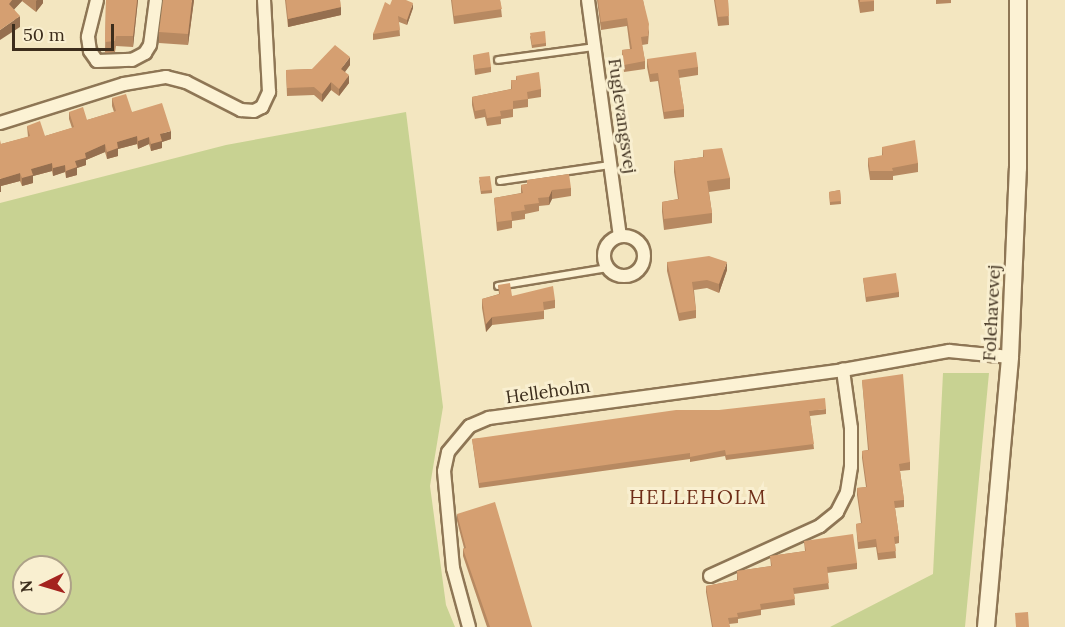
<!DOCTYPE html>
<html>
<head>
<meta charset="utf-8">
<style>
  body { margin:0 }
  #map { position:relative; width:1065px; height:627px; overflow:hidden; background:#f3e6c0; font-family:Lora,serif }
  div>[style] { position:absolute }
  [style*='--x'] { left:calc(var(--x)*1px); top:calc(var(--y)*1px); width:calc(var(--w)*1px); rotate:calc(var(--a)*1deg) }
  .green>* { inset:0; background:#c8d292 }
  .roads { filter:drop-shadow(2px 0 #8e7655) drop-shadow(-2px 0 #8e7655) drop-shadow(0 2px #8e7655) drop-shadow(0 -2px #8e7655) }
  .lane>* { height:6px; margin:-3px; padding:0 3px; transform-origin:3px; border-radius:3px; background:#fcf2d4 }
  .street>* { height:12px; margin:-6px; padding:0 6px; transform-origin:6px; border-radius:6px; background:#fcf2d4 }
  .street>.ring { margin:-6px; padding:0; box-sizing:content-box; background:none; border:12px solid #fcf2d4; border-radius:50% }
  .secondary>* { height:16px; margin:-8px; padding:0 8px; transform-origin:8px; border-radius:8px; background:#fcf2d4 }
  .wall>* { inset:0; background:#b78961 }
  .shaded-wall>* { inset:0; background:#956f4f }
  .building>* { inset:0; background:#d59f71 }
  span { translate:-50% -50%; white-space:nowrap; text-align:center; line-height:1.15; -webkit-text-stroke:6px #f9efd0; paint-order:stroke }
  .street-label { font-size:18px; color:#3c2d1c }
  .neighbourhood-label { font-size:20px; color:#6e2c16; letter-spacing:1.5px }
  .north { position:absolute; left:12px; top:555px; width:60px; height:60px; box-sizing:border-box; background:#f9efd0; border:2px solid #ada188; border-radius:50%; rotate:265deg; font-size:16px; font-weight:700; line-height:24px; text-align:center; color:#3c2d1c }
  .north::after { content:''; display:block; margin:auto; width:21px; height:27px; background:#a4231e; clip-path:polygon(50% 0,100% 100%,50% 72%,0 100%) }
  .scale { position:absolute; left:12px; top:24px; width:102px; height:27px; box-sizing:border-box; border:3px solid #3c2d1c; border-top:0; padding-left:8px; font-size:18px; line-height:21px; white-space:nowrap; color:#3c2d1c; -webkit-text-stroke:4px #f9efd0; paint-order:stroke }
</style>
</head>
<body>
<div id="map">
  <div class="green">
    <i style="clip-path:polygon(evenodd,406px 112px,443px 407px,430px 486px,446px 605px,455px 627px,0 627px,0 203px,226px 145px,406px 112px,24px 567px,60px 567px,60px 603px,24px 603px,24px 567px)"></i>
    <i style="clip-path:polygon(943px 373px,989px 373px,965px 627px,830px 627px,933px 574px)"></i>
  </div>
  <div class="roads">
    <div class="lane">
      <i style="--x:498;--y:60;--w:97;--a:-7.7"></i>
      <i style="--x:500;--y:181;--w:111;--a:-8.3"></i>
      <i style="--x:498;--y:286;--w:111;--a:-9.3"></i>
    </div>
    <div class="street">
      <i style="--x:97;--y:0;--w:38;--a:104"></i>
      <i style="--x:88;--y:37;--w:14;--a:82"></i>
      <i style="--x:90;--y:51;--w:12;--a:55"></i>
      <i style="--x:97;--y:61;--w:35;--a:-2"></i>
      <i style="--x:132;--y:60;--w:15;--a:-28"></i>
      <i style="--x:145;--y:53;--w:9;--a:-58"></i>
      <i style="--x:150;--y:45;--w:45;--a:-82.4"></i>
      <i style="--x:588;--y:0;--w:238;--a:82.3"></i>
      <i style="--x:0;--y:123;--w:130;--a:-17.5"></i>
      <i style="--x:124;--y:84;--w:43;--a:-9.5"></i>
      <i style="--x:166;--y:77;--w:21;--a:14"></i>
      <i style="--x:186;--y:82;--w:62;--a:27"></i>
      <i style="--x:241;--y:110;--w:13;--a:4"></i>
      <i style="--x:254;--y:111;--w:9;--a:-27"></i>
      <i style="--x:262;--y:107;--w:17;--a:-65"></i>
      <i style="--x:269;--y:92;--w:92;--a:-93.1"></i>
      <i class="ring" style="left:604px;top:236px;width:28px;height:28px"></i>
      <i style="--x:710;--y:576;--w:121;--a:-24.4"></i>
      <i style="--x:820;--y:526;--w:22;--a:-39"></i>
      <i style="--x:837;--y:512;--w:22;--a:-63"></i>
      <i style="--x:847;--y:492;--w:25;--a:-81"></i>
      <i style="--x:851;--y:467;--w:39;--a:-90"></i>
      <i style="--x:851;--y:428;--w:59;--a:-97.9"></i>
      <i style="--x:469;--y:627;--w:61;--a:-105.2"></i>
      <i style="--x:453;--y:568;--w:97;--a:-95.3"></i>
      <i style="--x:444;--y:471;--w:19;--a:-78"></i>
      <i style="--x:448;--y:452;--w:34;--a:-50"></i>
      <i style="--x:470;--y:426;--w:21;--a:-23"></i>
      <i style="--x:489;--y:418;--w:357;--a:-7.7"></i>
      <i style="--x:843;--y:370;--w:108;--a:-10.2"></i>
      <i style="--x:949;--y:351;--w:61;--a:5.6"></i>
    </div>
    <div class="secondary">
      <i style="--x:986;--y:627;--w:271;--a:-84.9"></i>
      <i style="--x:1010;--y:357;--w:189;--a:-87.6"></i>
      <i style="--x:1018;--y:168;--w:168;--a:-90"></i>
    </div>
  </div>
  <div class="wall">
    <i style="clip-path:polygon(0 0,43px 0,43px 3px,36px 12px,22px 1px,14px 9px,20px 27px)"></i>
    <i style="clip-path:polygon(106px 0,138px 0,133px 47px,116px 46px,115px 52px,105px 53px)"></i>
    <i style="clip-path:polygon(194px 0,188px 45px,159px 43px,159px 32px)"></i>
    <i style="clip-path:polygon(285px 0,340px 0,341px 15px,288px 27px)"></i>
    <i style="clip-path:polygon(451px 0,500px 0,502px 17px,454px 24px)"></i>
    <i style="clip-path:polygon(597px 0,643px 0,649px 32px,648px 44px,642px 45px,645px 61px,645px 69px,624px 72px,622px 58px,622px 50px,630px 49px,627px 26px,601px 30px)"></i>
    <i style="clip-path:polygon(714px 0,728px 0,729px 25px,718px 26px)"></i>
    <i style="clip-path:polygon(858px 0,874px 0,874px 11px,860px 13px)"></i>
    <i style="clip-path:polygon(936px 0,951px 0,951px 3px,936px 4px)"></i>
    <i style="clip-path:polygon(390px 5px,413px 8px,407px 25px,399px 22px,400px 36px,373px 40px,373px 34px)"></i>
    <i style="clip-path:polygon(530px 36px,546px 43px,546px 46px,532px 48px)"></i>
    <i style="clip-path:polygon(473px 55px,491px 67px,491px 72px,475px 75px)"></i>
    <i style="clip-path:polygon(647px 59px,698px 67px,698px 75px,679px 78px,684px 109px,684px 117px,664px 119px,658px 81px,650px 82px,647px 67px)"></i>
    <i style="clip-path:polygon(350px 65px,345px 72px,349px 83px,339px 96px,331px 90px,322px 102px,314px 95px,287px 96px,286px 70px,312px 69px)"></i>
    <i style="clip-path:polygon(516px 76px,541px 89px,541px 97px,528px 99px,528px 107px,513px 109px,513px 117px,501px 119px,501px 124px,487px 126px,485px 117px,475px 119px,472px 105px,472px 97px,511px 89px,511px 80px,516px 80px)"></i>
    <i style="clip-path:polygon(112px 98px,171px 139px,162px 142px,162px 148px,151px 151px,149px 144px,138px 149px,137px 144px,118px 149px,118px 156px,107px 159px,105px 152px,86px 160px,86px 165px,77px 168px,77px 175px,66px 178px,65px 172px,53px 176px,52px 171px,33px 176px,33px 183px,22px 186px,20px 181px,1px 186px,1px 192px,1px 144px,28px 137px,27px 126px,45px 136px,72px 128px,69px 119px,69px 112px,87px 120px,114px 112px,112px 106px)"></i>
    <i style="clip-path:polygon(882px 147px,918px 163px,918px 172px,893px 176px,893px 180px,870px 180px,868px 166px,868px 158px,882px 156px)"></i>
    <i style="clip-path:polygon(703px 150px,730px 178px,730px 189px,709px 192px,712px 213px,712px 223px,664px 230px,662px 212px,662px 202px,678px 199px,674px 172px,674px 161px,703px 157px)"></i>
    <i style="clip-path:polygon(479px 180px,492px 190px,492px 193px,481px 194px)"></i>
    <i style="clip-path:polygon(527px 180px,571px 188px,571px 196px,552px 199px,549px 205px,539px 206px,539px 211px,525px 214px,525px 219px,512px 221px,512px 228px,497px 231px,494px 198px,521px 193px,521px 185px,527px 184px)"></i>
    <i style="clip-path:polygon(840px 190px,841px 204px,830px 205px,829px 192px)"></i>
    <i style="clip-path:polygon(667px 262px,727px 270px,719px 293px,707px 288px,694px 290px,696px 310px,696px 318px,679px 321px,667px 271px)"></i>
    <i style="clip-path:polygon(863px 278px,899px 292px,899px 297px,866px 302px)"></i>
    <i style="clip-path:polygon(498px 285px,512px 296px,555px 300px,555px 308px,544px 310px,544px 319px,492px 325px,486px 332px,482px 308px,482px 299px,499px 294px)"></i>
    <i style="clip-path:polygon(862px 380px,910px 462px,910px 470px,900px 471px,904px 500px,904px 507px,895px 508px,899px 536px,899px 543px,895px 544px,896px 558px,878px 560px,876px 547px,858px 549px,856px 524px,861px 523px,857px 495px,857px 488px,866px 487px,862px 458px,862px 451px,868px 450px)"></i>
    <i style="clip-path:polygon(826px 409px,826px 414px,810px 416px,814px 449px,726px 460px,725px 456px,690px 462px,690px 459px,479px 488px,472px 439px)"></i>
    <i style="clip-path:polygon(457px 514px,532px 627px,487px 627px,463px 556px,463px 549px,464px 548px,457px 521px)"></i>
    <i style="clip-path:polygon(804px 541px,857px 563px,857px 569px,827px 573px,829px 589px,794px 594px,795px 605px,761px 610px,761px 615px,738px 619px,738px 623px,729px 624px,730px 627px,712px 627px,706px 592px,706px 586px,737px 580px,737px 571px,771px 566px,770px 556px,805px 551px)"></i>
  </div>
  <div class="shaded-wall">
    <i style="clip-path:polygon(12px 0,22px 0,22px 1px,9px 15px,9px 4px)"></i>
    <i style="clip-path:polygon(37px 0,43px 0,43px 3px,36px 12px,36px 1px)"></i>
    <i style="clip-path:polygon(137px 0,138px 0,133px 47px,133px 36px)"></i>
    <i style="clip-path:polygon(192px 0,194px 0,188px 45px,188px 34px)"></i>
    <i style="clip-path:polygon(413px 3px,413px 8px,407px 25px,407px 20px)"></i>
    <i style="clip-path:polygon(341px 7px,341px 15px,288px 27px,288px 19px)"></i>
    <i style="clip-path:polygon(20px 16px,20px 27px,0 40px,0 30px)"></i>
    <i style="clip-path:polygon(350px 57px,350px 65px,341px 77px,341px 69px)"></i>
    <i style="clip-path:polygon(349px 75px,349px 83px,339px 96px,339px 89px)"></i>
    <i style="clip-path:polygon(331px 82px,331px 90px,322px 102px,322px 94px)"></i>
    <i style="clip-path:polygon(171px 131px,171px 139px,162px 142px,162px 148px,151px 151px,151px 144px,160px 134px)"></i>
    <i style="clip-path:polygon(137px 136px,137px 144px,118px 149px,118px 156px,107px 159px,107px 152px,117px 142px)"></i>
    <i style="clip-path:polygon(149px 137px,149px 144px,138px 149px,138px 141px)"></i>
    <i style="clip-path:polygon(105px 144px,105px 152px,86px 160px,86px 165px,77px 168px,77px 175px,66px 178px,66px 171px,75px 161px,85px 153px)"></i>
    <i style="clip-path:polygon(52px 163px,52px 171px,33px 176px,33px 183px,22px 186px,22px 178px,31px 169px)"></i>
    <i style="clip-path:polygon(65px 165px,65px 172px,53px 176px,53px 168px)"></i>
    <i style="clip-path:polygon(20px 173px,20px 181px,1px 186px,1px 192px,0 192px,0 179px)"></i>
    <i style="clip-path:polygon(552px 190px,552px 199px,549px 205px,549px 197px)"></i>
    <i style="clip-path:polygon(727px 262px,727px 270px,719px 293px,719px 284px)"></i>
    <i style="clip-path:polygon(492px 317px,492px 325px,486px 332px,486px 324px)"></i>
  </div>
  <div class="building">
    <i style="clip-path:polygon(0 0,12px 0,9px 4px,20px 16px,0 30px)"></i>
    <i style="clip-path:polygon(106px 0,137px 0,133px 36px,116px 36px,115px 41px,105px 42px)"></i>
    <i style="clip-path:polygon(163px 0,192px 0,188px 34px,159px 32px)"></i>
    <i style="clip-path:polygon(286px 0,340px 0,341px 7px,288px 19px)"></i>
    <i style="clip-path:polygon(392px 0,406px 0,413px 3px,407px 20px,398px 16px,400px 30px,373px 34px,385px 2px,390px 5px)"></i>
    <i style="clip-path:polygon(452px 0,500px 0,502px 9px,454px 16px)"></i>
    <i style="clip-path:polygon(598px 0,643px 0,649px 24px,648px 36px,641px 37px,645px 61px,624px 65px,622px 50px,632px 49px,627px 18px,601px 22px)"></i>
    <i style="clip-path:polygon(715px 0,728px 0,729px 16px,718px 17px)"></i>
    <i style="clip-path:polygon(860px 0,874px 0,874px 1px,860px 2px)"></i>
    <i style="clip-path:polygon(545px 31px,546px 43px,532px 45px,530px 33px)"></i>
    <i style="clip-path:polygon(335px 45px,350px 57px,341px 69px,349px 75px,339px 89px,331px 82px,322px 94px,314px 87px,287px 88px,286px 70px,312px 69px)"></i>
    <i style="clip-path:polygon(489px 52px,491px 67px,475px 69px,473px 55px)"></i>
    <i style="clip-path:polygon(696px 52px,698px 67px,678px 70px,684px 109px,664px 112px,658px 73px,650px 74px,647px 59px)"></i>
    <i style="clip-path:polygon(539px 72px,541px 89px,527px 92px,528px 99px,513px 101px,513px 109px,500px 111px,501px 116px,487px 118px,485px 109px,475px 111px,472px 97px,512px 89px,511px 80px,517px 80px,516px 76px)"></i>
    <i style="clip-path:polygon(126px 94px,132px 112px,162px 103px,171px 131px,160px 134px,162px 141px,151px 144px,149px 137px,138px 141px,137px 136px,117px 142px,118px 148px,107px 152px,105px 144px,85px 153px,86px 158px,75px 161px,77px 167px,66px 171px,65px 165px,53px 168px,52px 163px,31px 169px,33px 175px,22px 178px,20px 173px,0 179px,0 140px,1px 144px,30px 136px,27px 126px,40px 121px,45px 136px,74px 127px,69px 112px,83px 107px,87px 120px,116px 111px,112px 98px)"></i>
    <i style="clip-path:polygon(915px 140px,918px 163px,892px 168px,893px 171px,870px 171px,868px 158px,883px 155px,882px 147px)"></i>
    <i style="clip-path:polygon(722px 148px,730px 178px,707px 181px,712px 213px,664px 219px,662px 202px,679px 199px,674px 161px,704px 157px,703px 150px)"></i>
    <i style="clip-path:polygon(569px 174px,571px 188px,552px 190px,549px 197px,538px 198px,539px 203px,524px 205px,525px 210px,511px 212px,512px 220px,497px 222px,494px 198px,523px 193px,521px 185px,527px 184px,527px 180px)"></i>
    <i style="clip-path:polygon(490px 176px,492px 190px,481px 191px,479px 177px)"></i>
    <i style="clip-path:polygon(840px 190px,841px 201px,830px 202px,829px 192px)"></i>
    <i style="clip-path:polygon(709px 256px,727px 262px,719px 284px,707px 280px,692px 282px,696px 310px,679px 313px,667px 262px)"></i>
    <i style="clip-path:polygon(896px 273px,899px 292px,866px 297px,863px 278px)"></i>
    <i style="clip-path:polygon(510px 283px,512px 296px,553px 286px,555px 300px,543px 302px,544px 311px,492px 317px,486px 324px,482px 299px,500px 294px,498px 285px)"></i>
    <i style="clip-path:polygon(903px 374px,910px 462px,899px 464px,904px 500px,894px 501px,899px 536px,894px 537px,896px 551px,878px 553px,876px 539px,858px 542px,856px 524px,862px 523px,857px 488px,867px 487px,862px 451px,869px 450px,862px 380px)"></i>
    <i style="clip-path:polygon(825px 398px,826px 409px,809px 411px,814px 444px,726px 455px,725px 450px,690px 457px,690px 453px,479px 483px,472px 439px,676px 410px,719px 410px)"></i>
    <i style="clip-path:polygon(495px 502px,532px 627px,490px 627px,463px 549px,466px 548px,457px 514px)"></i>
    <i style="clip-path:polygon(853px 534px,857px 563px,827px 567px,829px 583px,793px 588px,795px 599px,760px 604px,761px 609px,737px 613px,738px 617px,728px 618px,730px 627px,713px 627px,706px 586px,738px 580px,737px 571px,772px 566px,770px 556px,806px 551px,804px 541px)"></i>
    <i style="clip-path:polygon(1028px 612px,1029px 627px,1016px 627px,1015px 613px)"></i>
  </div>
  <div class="street-label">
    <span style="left:622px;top:116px;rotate:82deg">Fuglevangsvej</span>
    <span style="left:992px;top:313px;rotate:-87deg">Folehavevej</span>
    <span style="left:548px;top:392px;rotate:-8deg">Helleholm</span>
  </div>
  <div class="neighbourhood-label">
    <span style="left:698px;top:496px">HELLEHOLM</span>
  </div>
  <div class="north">N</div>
  <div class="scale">50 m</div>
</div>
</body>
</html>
